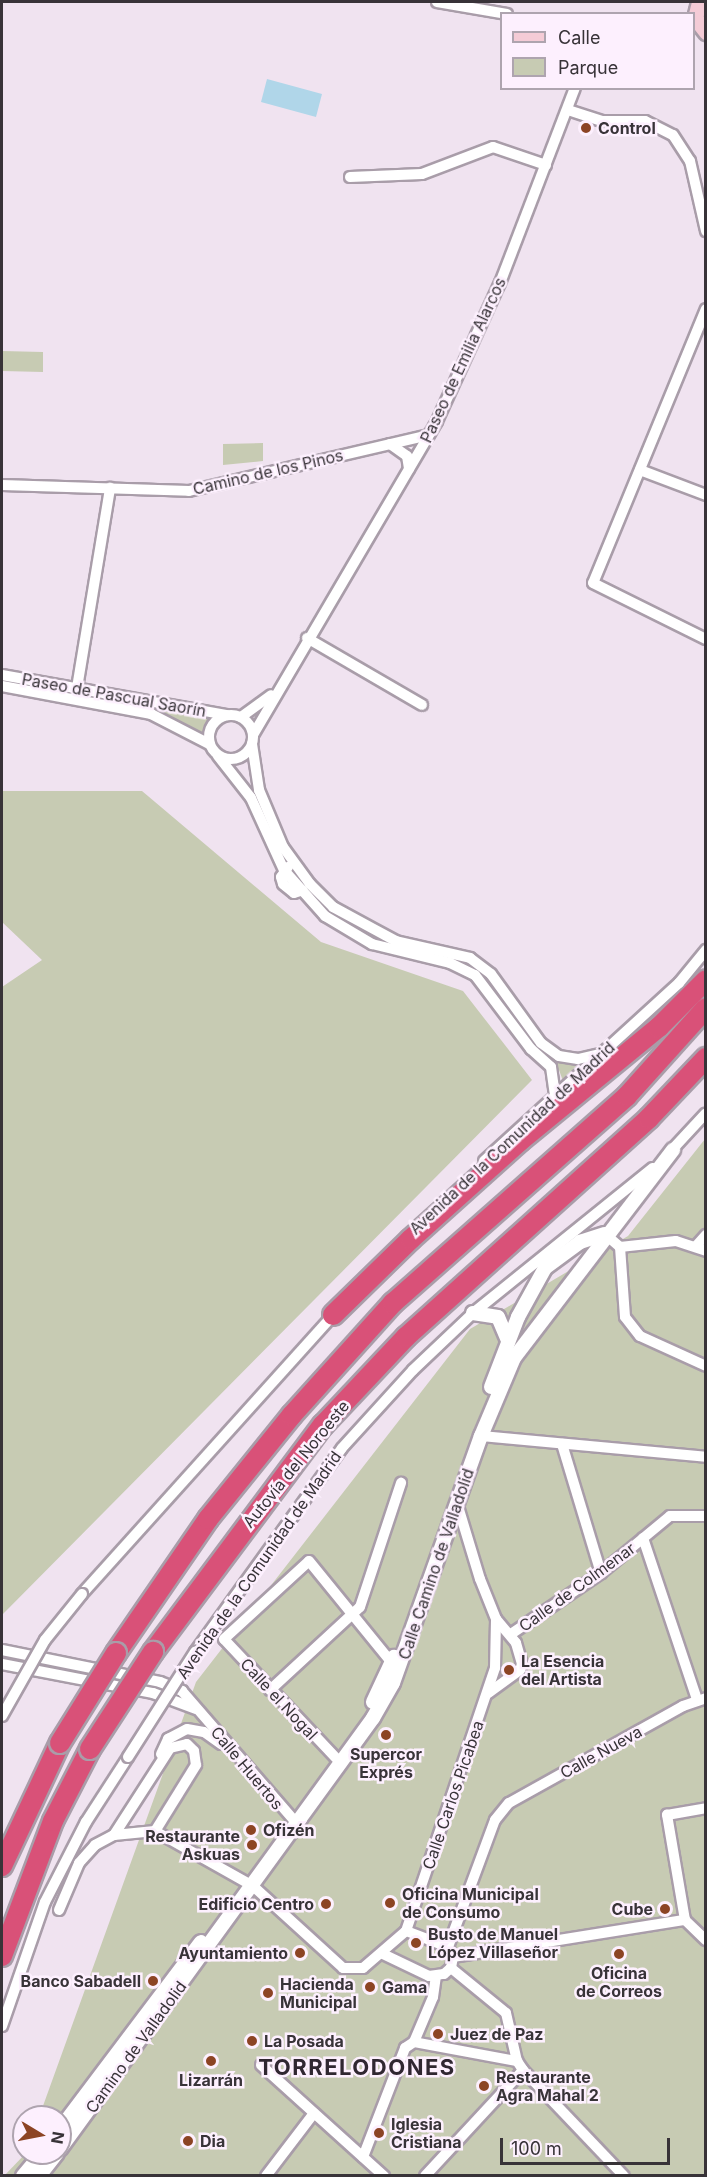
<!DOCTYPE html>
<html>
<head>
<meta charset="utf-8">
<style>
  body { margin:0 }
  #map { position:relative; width:707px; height:2177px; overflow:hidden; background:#f0e3f0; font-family:Inter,sans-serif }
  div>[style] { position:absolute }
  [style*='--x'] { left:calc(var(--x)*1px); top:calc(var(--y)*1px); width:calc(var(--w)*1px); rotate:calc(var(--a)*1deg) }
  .green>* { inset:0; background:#c7cbb3 }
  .water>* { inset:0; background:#b0d6e9 }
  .roads { filter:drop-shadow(2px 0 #a99da9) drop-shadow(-2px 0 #a99da9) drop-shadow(0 2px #a99da9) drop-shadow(0 -2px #a99da9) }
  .minor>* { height:10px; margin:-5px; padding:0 5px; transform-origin:5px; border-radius:5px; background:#fff }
  .minor>.ring { margin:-5px; padding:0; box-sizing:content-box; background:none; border:10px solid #fff; border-radius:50% }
  .tertiary>* { height:14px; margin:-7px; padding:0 7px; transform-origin:7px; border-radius:7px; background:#fff }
  .secondary>* { height:15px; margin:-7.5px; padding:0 7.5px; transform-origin:7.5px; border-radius:7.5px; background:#f4cbd6 }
  .motorway>* { height:20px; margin:-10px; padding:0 10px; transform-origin:10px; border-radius:10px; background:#d95178 }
  .bridges { filter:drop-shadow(2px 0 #a99da9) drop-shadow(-2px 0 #a99da9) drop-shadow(0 2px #a99da9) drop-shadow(0 -2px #a99da9) }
  .minor-bridge>* { height:10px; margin:-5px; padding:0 5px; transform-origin:5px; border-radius:5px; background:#fff }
  .motorway-bridge>* { height:20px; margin:-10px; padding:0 10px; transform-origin:10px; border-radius:10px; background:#d95178 }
  .dots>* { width:16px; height:16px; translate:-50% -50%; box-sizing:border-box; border:3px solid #fdf0fe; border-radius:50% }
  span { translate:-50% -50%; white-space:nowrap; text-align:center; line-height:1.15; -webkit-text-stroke:5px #fdf0fe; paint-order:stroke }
  .poi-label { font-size:16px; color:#383338; font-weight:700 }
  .left { translate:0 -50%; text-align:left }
  .right { translate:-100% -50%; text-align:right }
  .street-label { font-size:16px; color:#383338 }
  .district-label { font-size:22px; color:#302731; font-weight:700; letter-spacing:1.5px }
  .frame { position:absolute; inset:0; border:3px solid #383338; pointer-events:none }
  .legend { position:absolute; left:500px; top:12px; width:195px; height:78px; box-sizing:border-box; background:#fdf0fe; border:2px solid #aea4af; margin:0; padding:8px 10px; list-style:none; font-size:18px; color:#383338 }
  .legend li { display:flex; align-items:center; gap:12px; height:30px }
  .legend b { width:30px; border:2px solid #aea4af }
  .north { position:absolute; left:12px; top:2105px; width:60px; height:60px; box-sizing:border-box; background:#fdf0fe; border:2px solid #aea4af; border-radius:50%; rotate:100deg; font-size:16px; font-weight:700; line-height:24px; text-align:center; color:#383338 }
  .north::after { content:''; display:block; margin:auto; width:21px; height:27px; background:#8c4424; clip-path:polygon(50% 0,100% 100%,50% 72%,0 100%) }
  .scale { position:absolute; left:500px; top:2138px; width:170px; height:27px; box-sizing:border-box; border:3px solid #383338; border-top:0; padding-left:8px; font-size:18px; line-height:21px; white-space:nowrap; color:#383338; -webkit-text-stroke:4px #fdf0fe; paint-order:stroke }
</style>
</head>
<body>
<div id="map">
  <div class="green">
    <i style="clip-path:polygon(2px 351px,43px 352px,43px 372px,2px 371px)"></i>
    <i style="clip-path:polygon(263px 443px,263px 461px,223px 465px,223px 444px)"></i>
    <i style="clip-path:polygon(2px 679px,213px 716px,204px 737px,154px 711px,2px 683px)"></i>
    <i style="clip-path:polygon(2px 791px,142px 791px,321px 942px,463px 991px,532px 1080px,2px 1615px,2px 987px,42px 960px,2px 922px)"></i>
    <i style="clip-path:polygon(308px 889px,331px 910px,374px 936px,469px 961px,488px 977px,539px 1045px,556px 1058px,579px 1066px,563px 1081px,559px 1070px,519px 1028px,485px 980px,467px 965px,373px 940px,328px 913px)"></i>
    <i style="clip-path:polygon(705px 1139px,705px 2175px,4px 2176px,26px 2153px,60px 2153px,60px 2117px,39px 2117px,196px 1682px,470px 1329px,628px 1236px)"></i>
  </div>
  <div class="water">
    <i style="clip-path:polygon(267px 79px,322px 94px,316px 117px,261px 102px)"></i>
  </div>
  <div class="roads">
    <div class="minor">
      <i style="--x:437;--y:2;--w:71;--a:9.7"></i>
      <i style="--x:568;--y:110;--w:36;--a:18"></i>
      <i style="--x:602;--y:121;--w:43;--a:0"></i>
      <i style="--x:645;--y:121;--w:31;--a:27"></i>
      <i style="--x:673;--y:135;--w:31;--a:57"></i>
      <i style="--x:690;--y:161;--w:72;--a:77.1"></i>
      <i style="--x:350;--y:177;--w:72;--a:-2.4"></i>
      <i style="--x:422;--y:174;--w:76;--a:-20.8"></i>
      <i style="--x:493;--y:147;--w:56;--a:18.8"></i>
      <i style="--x:706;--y:309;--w:296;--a:112.4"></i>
      <i style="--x:593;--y:583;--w:126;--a:26.4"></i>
      <i style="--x:390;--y:444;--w:21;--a:35"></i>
      <i style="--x:407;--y:456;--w:13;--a:81"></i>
      <i style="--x:640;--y:470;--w:71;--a:20.7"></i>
      <i style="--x:2;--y:485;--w:187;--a:1.8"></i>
      <i style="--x:189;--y:491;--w:246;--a:-13.1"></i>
      <i style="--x:307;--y:638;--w:133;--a:30.2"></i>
      <i style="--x:2;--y:675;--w:229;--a:10.1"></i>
      <i style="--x:2;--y:686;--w:152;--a:10.6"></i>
      <i style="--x:151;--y:714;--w:65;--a:27.3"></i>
      <i style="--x:77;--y:688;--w:203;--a:-80.6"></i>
      <i class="ring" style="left:209px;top:715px;width:34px;height:34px"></i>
      <i style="--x:241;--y:717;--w:37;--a:-36"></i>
      <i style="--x:253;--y:735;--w:364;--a:-59.6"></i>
      <i style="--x:437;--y:421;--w:152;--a:-65.5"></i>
      <i style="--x:500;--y:283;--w:209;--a:-69"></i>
      <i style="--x:252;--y:744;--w:47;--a:81.3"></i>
      <i style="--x:259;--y:790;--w:62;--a:67.2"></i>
      <i style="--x:283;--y:847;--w:46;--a:53.9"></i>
      <i style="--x:310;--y:884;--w:33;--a:45"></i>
      <i style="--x:333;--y:907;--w:72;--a:28.4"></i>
      <i style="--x:396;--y:941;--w:76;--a:12.9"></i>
      <i style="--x:470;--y:958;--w:26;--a:37"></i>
      <i style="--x:491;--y:974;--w:85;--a:54.1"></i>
      <i style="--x:541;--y:1043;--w:22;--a:36"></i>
      <i style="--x:559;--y:1056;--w:19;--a:9"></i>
      <i style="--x:578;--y:1059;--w:22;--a:-13"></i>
      <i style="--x:218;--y:756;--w:53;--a:51.8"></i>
      <i style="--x:251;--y:798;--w:79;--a:65.4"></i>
      <i style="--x:284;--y:870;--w:62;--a:48.3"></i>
      <i style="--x:325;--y:916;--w:55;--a:30.8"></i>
      <i style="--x:372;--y:944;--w:80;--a:13.7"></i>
      <i style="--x:450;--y:963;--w:28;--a:26"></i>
      <i style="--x:475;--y:975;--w:93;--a:52.9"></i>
      <i style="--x:531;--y:1049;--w:27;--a:42"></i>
      <i style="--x:551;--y:1067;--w:28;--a:82"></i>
      <i style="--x:288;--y:867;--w:12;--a:125"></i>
      <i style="--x:281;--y:877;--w:7;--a:74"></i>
      <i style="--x:283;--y:884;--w:14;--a:39"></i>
      <i style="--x:294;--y:893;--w:9;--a:-18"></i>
      <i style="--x:669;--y:1153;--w:54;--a:-47.2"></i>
      <i style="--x:484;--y:1161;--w:264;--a:-42.4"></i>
      <i style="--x:679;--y:983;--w:43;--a:-50.7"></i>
      <i style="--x:605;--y:1234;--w:20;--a:41"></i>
      <i style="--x:620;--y:1247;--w:70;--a:85.9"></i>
      <i style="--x:625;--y:1317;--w:24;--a:52"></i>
      <i style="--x:640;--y:1336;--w:72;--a:24.4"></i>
      <i style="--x:696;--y:1246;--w:15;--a:-48"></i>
      <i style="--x:620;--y:1247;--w:56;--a:-6.1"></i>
      <i style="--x:676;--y:1241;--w:32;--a:18"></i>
      <i style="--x:481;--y:1436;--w:226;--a:5.3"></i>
      <i style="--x:562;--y:1444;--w:135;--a:73.2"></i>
      <i style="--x:457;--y:1503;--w:79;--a:73.2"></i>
      <i style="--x:480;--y:1579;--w:43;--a:68.2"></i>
      <i style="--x:496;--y:1619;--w:31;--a:50"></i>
      <i style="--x:516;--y:1643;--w:22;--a:74"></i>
      <i style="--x:522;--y:1664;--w:6;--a:108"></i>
      <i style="--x:520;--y:1670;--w:39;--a:144"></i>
      <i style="--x:643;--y:1538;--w:170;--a:71.5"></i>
      <i style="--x:82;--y:1594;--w:378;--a:-48"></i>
      <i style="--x:511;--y:1634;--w:109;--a:-34.1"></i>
      <i style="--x:601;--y:1573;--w:89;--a:-39.6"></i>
      <i style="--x:670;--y:1516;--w:36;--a:0"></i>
      <i style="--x:2;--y:1650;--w:161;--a:11.4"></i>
      <i style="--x:160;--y:1682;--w:24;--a:22"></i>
      <i style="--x:182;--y:1691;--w:177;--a:49.1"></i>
      <i style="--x:195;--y:1652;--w:251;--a:-54.2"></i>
      <i style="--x:342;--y:1448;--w:105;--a:-47.7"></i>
      <i style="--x:413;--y:1370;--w:83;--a:-43.5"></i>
      <i style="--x:473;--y:1313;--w:231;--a:-38.9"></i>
      <i style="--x:2;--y:1664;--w:154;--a:10.9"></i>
      <i style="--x:153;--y:1693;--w:46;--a:20.4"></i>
      <i style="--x:270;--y:1690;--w:122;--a:-42.7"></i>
      <i style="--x:360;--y:1607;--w:131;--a:-71.7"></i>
      <i style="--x:161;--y:1754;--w:17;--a:-65"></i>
      <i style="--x:168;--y:1739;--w:21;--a:-28"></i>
      <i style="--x:187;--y:1729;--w:17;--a:10"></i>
      <i style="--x:204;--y:1732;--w:21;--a:35"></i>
      <i style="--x:336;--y:1758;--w:163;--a:-133.3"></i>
      <i style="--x:224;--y:1639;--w:115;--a:-42.5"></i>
      <i style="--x:309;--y:1561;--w:132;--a:50.9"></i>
      <i style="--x:114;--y:1835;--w:103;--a:-57.2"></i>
      <i style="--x:170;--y:1748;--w:17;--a:-13"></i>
      <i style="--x:187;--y:1744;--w:10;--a:45"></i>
      <i style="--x:194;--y:1751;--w:14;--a:82"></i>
      <i style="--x:196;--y:1765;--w:78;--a:121.8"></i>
      <i style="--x:59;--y:1910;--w:51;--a:-66.9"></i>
      <i style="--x:79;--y:1863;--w:24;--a:-48"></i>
      <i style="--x:95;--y:1845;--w:21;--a:-28"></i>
      <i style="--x:114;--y:1835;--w:41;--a:-5.6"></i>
      <i style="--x:155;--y:1831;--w:112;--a:29.3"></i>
      <i style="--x:253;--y:1886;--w:122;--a:42.3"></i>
      <i style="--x:343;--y:1968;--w:20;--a:0"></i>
      <i style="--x:363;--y:1968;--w:57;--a:-40.7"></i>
      <i style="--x:406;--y:1931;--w:278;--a:-71.3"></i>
      <i style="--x:495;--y:1668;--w:49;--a:-88.8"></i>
      <i style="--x:685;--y:1920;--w:107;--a:-99.7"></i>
      <i style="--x:667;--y:1815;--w:40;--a:-10"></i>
      <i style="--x:685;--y:1920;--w:29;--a:44"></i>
      <i style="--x:448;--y:1947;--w:135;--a:-69.7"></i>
      <i style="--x:495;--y:1820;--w:22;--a:-51"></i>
      <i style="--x:509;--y:1803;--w:199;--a:-29.1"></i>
      <i style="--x:683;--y:1706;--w:24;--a:-19"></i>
      <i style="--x:383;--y:1954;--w:51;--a:25.6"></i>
      <i style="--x:429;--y:1976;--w:15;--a:-8"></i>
      <i style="--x:444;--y:1974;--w:9;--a:-41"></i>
      <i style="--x:451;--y:1968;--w:11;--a:-80"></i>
      <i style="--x:453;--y:1957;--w:11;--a:-117"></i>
      <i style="--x:448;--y:1947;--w:45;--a:-159.1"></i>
      <i style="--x:453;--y:1957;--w:235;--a:-9.1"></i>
      <i style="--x:451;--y:1968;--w:71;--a:39.3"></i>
      <i style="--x:506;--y:2013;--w:49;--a:77.1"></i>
      <i style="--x:517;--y:2061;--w:11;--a:56"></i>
      <i style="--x:523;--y:2070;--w:146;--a:46.4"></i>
      <i style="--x:2;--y:2026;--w:131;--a:-70.9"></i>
      <i style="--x:45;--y:1902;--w:90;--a:-62.9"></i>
      <i style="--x:86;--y:1822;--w:77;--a:-57.1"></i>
      <i style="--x:414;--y:2042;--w:105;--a:10.5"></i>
      <i style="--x:261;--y:2065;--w:166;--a:42.1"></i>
      <i style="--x:363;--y:2157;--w:117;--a:-68.9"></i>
      <i style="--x:405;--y:2048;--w:11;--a:-34"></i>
      <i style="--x:414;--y:2042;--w:49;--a:-67.1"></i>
      <i style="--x:433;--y:1997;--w:21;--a:-82"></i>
      <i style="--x:266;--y:2176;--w:79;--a:-52.7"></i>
      <i style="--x:425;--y:2176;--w:144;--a:-47.2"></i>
    </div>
    <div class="tertiary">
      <i style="--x:473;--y:1313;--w:25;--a:9"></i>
      <i style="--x:498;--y:1317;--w:25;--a:67"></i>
      <i style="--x:491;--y:1387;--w:75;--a:-68.9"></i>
      <i style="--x:518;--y:1317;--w:56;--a:-61.1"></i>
      <i style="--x:545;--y:1268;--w:44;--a:-36.6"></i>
      <i style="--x:580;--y:1242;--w:26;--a:-18"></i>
      <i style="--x:373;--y:1702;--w:50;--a:-65"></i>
      <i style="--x:60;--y:2129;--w:234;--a:-53"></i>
      <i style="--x:60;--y:2149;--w:533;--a:-54.01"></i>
      <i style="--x:373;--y:1718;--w:40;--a:-60.3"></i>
      <i style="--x:393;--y:1683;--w:262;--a:-70.4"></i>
      <i style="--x:481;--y:1436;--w:85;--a:-67.1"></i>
      <i style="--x:514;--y:1358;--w:262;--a:-52.6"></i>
      <i style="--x:23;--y:2176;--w:30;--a:-50"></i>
      <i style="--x:39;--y:2176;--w:29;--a:-52"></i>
    </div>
    <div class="secondary">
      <i style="--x:699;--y:2;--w:16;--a:104"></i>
      <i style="--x:695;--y:18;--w:18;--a:52"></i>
    </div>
    <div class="motorway">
      <i style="--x:333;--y:1315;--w:109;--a:-44.3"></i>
      <i style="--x:411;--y:1239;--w:147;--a:-42"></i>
      <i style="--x:520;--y:1141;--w:180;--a:-39.4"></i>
      <i style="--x:659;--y:1027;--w:66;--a:-45"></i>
      <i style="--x:153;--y:1652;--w:284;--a:-53.2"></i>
      <i style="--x:323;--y:1425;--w:121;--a:-46.7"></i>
      <i style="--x:406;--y:1337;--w:327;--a:-42"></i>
      <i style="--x:649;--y:1118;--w:83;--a:-46.5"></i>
      <i style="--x:116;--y:1653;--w:163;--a:-55.5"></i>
      <i style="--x:208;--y:1519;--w:134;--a:-51.1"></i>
      <i style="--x:292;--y:1415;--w:151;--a:-48"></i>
      <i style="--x:393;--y:1303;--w:312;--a:-41.5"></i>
      <i style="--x:627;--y:1096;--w:118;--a:-48.1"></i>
      <i style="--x:2;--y:1866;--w:136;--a:-64.8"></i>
      <i style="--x:2;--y:1956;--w:144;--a:-69.3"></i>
      <i style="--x:53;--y:1821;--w:81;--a:-62.8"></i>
    </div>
  </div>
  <div class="bridges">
    <div class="minor-bridge">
      <i style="--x:2;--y:1716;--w:87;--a:-60.5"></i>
      <i style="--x:45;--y:1640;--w:59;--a:-51.2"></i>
      <i style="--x:128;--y:1757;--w:125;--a:-57.5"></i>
    </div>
    <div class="motorway-bridge">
      <i style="--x:60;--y:1743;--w:106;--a:-58.1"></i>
      <i style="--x:90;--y:1749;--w:116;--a:-57"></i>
    </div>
  </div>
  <div class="dots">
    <i style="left:586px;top:128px;background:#8c4424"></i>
    <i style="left:509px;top:1670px;background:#8c4424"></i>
    <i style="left:386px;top:1735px;background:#8c4424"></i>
    <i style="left:251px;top:1830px;background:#8c4424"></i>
    <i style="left:252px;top:1845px;background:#8c4424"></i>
    <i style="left:390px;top:1903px;background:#8c4424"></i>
    <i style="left:326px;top:1904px;background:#8c4424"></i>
    <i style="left:665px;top:1909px;background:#8c4424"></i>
    <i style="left:416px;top:1943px;background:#8c4424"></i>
    <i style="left:300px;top:1953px;background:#8c4424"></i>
    <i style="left:619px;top:1954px;background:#8c4424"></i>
    <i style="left:153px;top:1981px;background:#8c4424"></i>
    <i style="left:370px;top:1987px;background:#8c4424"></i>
    <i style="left:268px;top:1993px;background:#8c4424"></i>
    <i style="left:438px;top:2034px;background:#8c4424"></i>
    <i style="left:252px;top:2041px;background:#8c4424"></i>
    <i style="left:211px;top:2061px;background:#8c4424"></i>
    <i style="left:484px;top:2086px;background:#8c4424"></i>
    <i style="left:379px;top:2133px;background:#8c4424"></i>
    <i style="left:188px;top:2141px;background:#8c4424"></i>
  </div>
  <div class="poi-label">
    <span class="left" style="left:598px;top:128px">Control</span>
    <span class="left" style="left:521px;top:1670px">La Esencia<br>del Artista</span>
    <span style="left:386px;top:1763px">Supercor<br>Exprés</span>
    <span class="left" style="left:263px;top:1830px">Ofizén</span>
    <span class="right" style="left:240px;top:1845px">Restaurante<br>Askuas</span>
    <span class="left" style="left:402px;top:1903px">Oficina Municipal<br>de Consumo</span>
    <span class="right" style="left:314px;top:1904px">Edificio Centro</span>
    <span class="right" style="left:653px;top:1909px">Cube</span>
    <span class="left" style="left:428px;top:1943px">Busto de Manuel<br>López Villaseñor</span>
    <span class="right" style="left:288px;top:1953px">Ayuntamiento</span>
    <span style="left:619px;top:1982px">Oficina<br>de Correos</span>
    <span class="right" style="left:141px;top:1981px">Banco Sabadell</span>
    <span class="left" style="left:280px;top:1993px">Hacienda<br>Municipal</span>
    <span class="left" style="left:382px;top:1987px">Gama</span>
    <span class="left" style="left:450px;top:2034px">Juez de Paz</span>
    <span class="left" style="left:264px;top:2041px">La Posada</span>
    <span class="left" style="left:496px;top:2086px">Restaurante<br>Agra Mahal 2</span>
    <span style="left:211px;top:2080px">Lizarrán</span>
    <span class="left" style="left:391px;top:2133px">Iglesia<br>Cristiana</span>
    <span class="left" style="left:200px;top:2141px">Dia</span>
  </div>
  <div class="street-label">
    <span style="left:463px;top:360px;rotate:-65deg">Paseo de Emilia Alarcos</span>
    <span style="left:268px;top:472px;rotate:-13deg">Camino de los Pinos</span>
    <span style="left:114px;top:695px;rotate:10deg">Paseo de Pascual Saorín</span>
    <span style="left:512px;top:1138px;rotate:-43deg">Avenida de la Comunidad de Madrid</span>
    <span style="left:296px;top:1464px;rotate:-51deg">Autovía del Noroeste</span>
    <span style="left:436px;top:1564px;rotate:-71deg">Calle Camino de Valladolid</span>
    <span style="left:259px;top:1565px;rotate:-55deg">Avenida de la Comunidad de Madrid</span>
    <span style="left:577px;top:1587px;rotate:-36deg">Calle de Colmenar</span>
    <span style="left:279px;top:1699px;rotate:47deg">Calle el Nogal</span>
    <span style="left:601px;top:1752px;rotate:-29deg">Calle Nueva</span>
    <span style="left:247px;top:1768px;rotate:50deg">Calle Huertos</span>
    <span style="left:453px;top:1795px;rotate:-71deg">Calle Carlos Picabea</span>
    <span style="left:136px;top:2047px;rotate:-54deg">Camino de Valladolid</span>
  </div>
  <div class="district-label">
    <span style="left:357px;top:2068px">TORRELODONES</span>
  </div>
  <div class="frame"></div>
  <ul class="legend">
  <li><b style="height:8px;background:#f4cbd6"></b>Calle</li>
  <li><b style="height:16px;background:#c7cbb3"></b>Parque</li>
  </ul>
  <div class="north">N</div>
  <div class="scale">100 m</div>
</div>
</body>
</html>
